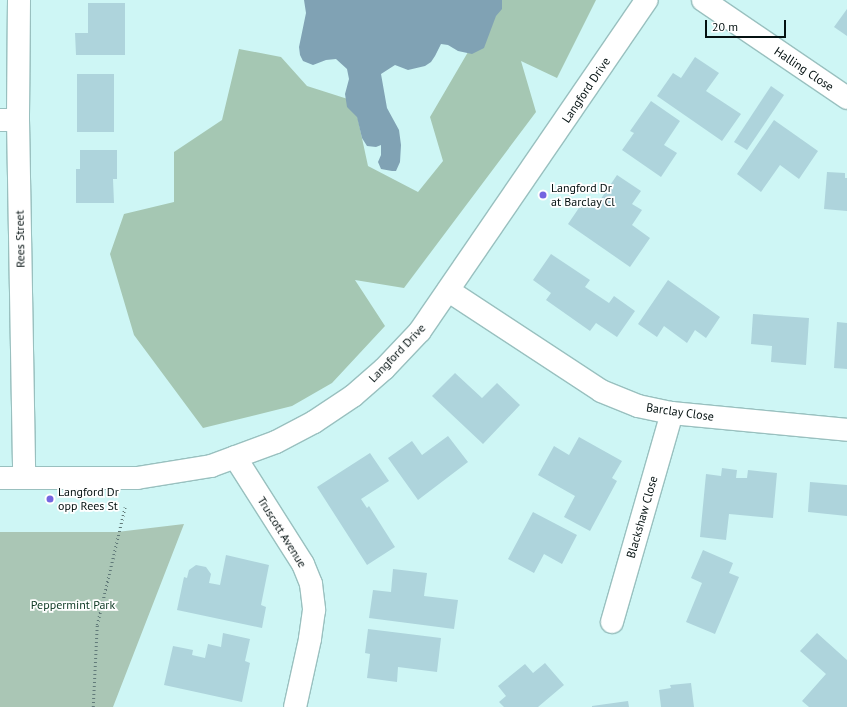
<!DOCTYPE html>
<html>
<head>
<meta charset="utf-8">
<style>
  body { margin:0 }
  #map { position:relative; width:847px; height:707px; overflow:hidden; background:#cef6f5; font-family:"PT Sans",sans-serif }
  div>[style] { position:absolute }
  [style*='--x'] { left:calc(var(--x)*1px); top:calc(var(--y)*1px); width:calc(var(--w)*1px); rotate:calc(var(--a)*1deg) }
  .green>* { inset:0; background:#aac6b5 }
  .forest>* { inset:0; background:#a5c7b3 }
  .water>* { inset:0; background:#80a2b4 }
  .building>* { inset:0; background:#aed4dc }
  .path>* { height:2.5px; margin-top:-1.25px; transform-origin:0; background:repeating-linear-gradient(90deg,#617a79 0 1px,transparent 0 4px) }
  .roads { filter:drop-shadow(1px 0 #99c0bf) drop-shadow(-1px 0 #99c0bf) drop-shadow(0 1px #99c0bf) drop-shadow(0 -1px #99c0bf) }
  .minor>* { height:22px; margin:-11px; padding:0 11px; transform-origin:11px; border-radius:11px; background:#fff }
  .dots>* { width:11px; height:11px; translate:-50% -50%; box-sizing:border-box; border:2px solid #fff; border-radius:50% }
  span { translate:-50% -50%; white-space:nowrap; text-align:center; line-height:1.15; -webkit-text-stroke:3.5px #fff; paint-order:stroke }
  .street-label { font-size:12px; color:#041111 }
  .poi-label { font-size:12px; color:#041111 }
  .left { translate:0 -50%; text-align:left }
  .park-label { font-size:12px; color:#0e3924 }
  .scale { position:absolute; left:705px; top:20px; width:81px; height:18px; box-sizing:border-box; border:2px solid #041111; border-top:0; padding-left:5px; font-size:12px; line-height:14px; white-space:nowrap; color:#041111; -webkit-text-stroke:3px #fff; paint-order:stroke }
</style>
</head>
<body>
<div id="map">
  <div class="green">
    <i style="clip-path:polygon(184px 524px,113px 707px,0 707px,0 532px,117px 532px)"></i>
  </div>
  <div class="forest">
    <i style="clip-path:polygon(494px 0,596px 0,557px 78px,521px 61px,536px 112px,404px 288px,355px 280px,385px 326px,332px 383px,292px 406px,203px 428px,134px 335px,110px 254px,124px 214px,174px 202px,174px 152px,222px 120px,239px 49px,281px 57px,307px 86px,354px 101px,368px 166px,418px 192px,443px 161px,430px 117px,485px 23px)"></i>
  </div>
  <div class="water">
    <i style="clip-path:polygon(304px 0,502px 0,502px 9px,496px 16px,484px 48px,472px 54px,458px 51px,448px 45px,441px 44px,435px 56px,431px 62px,425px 66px,408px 70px,395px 65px,381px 74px,387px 108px,399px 130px,401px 145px,400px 162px,396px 171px,392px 171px,381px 169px,378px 162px,381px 155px,381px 145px,376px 147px,367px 146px,362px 138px,357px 117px,347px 107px,345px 94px,349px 79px,347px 69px,336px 59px,326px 60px,313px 65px,303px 61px,300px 55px,299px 47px,306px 13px)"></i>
  </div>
  <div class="building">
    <i style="clip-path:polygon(88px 3px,125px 3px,125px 55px,76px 55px,75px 33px,88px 33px)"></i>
    <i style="clip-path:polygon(847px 9px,847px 36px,834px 27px)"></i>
    <i style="clip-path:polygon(695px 57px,719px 73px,706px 91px,741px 114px,722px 141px,657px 96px,673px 73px,681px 78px)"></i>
    <i style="clip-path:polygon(77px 74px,114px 74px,114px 132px,77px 132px)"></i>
    <i style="clip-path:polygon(771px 86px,784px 95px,747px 150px,734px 142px)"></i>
    <i style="clip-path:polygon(651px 101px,680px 121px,664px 145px,677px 153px,661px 177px,622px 150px,634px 133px,630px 131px)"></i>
    <i style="clip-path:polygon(774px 120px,818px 151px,799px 179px,780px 165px,761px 192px,737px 174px)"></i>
    <i style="clip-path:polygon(80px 150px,117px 150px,117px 179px,113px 179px,114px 203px,76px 203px,76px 169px,80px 169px)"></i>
    <i style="clip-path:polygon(827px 172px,845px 173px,845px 178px,847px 178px,847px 211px,824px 209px)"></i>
    <i style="clip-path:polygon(617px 175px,641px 191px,632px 204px,642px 210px,632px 225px,650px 238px,630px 267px,568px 224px,585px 199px,596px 206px)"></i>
    <i style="clip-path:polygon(551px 254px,590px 280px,585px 287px,609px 303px,614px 296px,635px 311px,617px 337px,596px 323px,590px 331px,546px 300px,551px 293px,533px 280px)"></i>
    <i style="clip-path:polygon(668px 280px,720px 317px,706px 338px,695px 330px,687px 343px,664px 326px,657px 337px,638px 324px)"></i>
    <i style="clip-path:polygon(753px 314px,809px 318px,806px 365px,771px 362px,772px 346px,751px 344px)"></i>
    <i style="clip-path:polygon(837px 322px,847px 323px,847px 369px,834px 368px)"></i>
    <i style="clip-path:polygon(455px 373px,482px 398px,497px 383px,520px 405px,483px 444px,432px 396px)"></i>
    <i style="clip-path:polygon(448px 436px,468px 462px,418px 500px,388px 458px,412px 441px,422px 455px)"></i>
    <i style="clip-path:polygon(579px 437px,622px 461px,612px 478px,617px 481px,590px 531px,564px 517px,575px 496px,538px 475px,554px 446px,569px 455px)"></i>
    <i style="clip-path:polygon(370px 453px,389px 481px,361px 499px,367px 508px,369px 506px,395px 547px,367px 565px,317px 487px)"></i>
    <i style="clip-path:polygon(722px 468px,737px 470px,736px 478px,747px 478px,748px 470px,777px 473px,773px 518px,729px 514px,726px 540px,700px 537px,706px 474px,721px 476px)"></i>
    <i style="clip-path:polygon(810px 482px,847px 485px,847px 516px,808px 512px)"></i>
    <i style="clip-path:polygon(533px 512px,577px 535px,562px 564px,544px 554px,534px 573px,508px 559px)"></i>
    <i style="clip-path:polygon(703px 550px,733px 563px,729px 573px,739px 577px,715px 634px,686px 622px,702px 583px,691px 578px)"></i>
    <i style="clip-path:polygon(226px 555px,269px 565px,261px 605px,266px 607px,262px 628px,177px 610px,184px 577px,187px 578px,189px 570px,196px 565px,206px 567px,211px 574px,209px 583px,220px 585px)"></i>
    <i style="clip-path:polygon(393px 569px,427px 573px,424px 596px,458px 600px,454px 629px,369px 618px,373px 590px,391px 592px)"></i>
    <i style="clip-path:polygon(368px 629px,441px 638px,437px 672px,398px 667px,397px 682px,367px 678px,370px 654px,365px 653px)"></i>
    <i style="clip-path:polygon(223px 633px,250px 639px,245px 661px,250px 663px,242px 702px,164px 685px,173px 646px,193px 650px,192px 655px,205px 658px,208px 644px,221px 647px)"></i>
    <i style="clip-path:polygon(817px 633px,847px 660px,847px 707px,809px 707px,802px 701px,826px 674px,800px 651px)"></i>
    <i style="clip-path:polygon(545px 663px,564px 685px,538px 707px,504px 707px,499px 702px,506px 696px,498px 686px,525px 664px,533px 673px)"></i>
    <i style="clip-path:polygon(691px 683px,694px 707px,661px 707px,659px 690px,671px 688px,670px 685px)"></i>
    <i style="clip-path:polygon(628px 701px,629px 707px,592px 707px,592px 706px)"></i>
  </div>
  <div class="path">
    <i style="--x:93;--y:707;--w:82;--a:-87.2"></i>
    <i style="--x:97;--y:625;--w:121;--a:-76.7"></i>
  </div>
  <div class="roads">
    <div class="minor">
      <i style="--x:19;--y:0;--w:120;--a:90.5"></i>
      <i style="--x:18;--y:120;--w:358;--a:89"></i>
      <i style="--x:703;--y:0;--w:174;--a:34.2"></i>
      <i style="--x:0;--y:120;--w:18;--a:0"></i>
      <i style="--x:449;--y:291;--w:182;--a:33.3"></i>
      <i style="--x:601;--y:391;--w:40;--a:22"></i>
      <i style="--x:638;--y:406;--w:35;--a:12"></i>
      <i style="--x:672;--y:413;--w:176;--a:5.5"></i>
      <i style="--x:235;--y:457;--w:127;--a:57.6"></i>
      <i style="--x:303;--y:564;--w:22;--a:68"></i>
      <i style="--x:311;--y:584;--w:26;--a:83"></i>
      <i style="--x:314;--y:610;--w:29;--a:98"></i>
      <i style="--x:310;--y:639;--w:70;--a:102.4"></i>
      <i style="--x:0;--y:478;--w:137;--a:0"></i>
      <i style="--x:137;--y:478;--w:75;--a:-9.2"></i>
      <i style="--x:211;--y:466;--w:69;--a:-20.3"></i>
      <i style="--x:276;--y:442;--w:43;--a:-27.8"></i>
      <i style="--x:314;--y:422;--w:47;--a:-33.7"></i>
      <i style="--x:353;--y:396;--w:41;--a:-41.1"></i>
      <i style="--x:384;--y:369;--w:52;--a:-46.5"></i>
      <i style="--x:420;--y:331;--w:401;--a:-55.6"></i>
      <i style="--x:612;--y:622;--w:217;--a:-74"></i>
    </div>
  </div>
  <div class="dots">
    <i style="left:543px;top:195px;background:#7565e0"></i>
    <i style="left:50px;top:499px;background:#7565e0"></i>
  </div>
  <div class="street-label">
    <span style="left:804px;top:69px;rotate:34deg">Halling Close</span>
    <span style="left:586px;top:90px;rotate:-56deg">Langford Drive</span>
    <span style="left:20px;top:239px;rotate:-91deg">Rees Street</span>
    <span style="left:397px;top:353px;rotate:-46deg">Langford Drive</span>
    <span style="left:680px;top:412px;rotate:8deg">Barclay Close</span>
    <span style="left:642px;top:517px;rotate:-74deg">Blackshaw Close</span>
    <span style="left:282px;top:532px;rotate:58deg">Truscott Avenue</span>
  </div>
  <div class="poi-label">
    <span class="left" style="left:551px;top:195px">Langford Dr<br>at Barclay Cl</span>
    <span class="left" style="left:58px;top:499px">Langford Dr<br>opp Rees St</span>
  </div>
  <div class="park-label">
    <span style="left:73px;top:605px">Peppermint Park</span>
  </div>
  <div class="scale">20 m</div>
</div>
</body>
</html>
